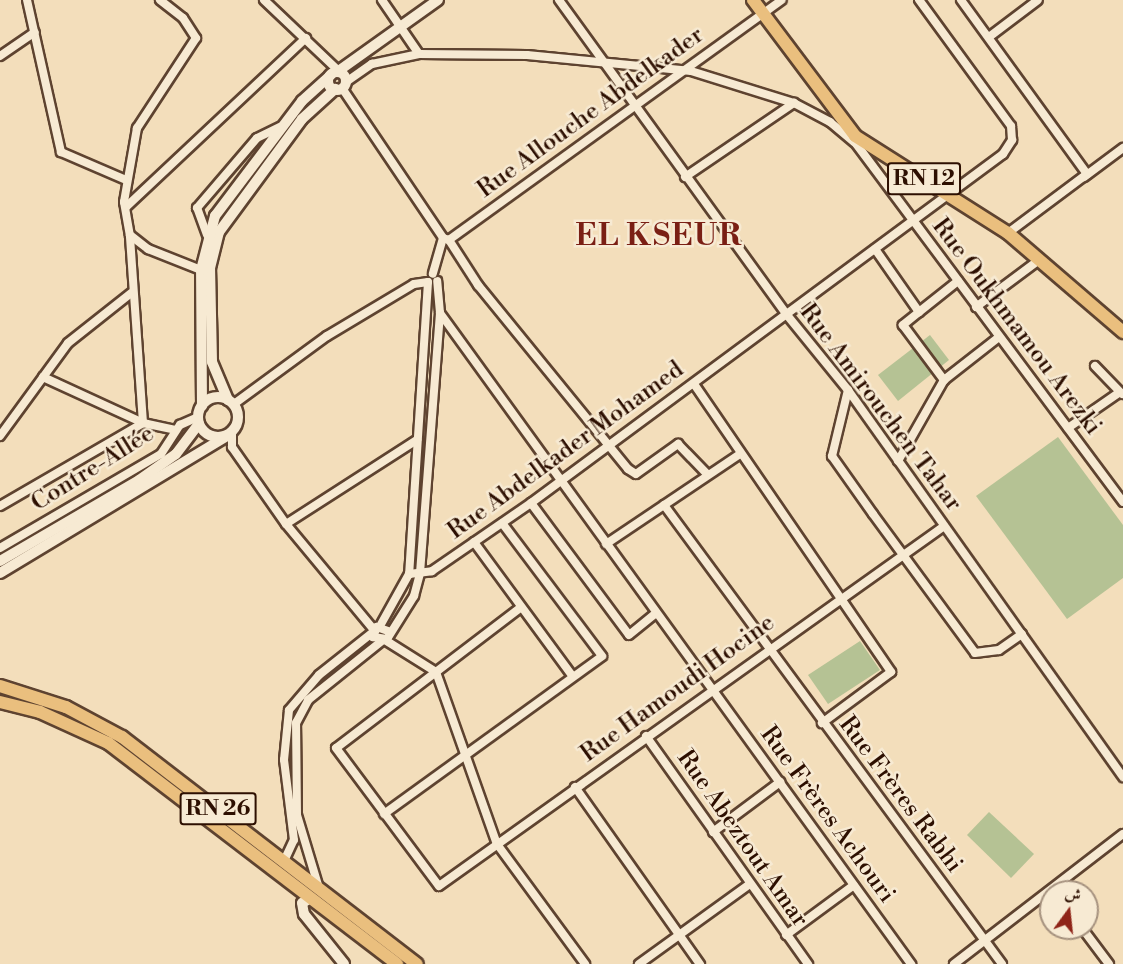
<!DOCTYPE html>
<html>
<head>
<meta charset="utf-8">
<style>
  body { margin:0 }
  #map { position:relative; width:1123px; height:964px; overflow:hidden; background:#f3debb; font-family:"Libre Bodoni",Amiri,serif }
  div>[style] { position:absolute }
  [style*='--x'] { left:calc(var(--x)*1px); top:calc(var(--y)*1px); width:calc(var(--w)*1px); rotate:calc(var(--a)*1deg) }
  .green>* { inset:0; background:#b5c294 }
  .roads { filter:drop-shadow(2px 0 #5e4330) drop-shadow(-2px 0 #5e4330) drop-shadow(0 2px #5e4330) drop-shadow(0 -2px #5e4330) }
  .minor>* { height:8px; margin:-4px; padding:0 4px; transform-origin:4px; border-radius:4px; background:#f7ead3 }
  .secondary>* { height:10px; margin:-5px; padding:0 5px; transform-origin:5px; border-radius:5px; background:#f7ead3 }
  .secondary>.ring { margin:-5px; padding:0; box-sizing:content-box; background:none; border:10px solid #f7ead3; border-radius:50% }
  .primary>* { height:12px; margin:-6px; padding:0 6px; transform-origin:6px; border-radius:6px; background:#eabf7e }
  span { translate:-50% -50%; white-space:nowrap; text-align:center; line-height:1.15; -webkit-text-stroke:5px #f7ead3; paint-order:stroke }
  .shield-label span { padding:2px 4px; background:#f7ead3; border:2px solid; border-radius:4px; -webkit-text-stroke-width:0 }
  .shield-label { font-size:22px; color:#2d0f01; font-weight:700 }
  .street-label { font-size:24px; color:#2d0f01 }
  .district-label { font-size:30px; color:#7a1f14; font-weight:700; letter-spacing:1.5px }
  .north { position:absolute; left:1039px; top:880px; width:60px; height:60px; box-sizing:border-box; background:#f7ead3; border:2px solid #a6927f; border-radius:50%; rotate:15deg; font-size:16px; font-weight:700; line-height:24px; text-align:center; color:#2d0f01 }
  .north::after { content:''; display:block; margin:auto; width:21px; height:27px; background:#8f2418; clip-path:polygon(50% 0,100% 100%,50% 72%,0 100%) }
</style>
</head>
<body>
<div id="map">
  <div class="green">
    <i style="clip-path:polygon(930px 335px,949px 360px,898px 401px,878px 375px)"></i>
    <i style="clip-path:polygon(1058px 437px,1123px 525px,1123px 578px,1067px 619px,976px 496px)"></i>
    <i style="clip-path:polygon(860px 641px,880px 670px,828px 704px,808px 675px)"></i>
    <i style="clip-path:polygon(989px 812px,1034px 854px,1011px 878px,967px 835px)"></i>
  </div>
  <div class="roads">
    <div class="minor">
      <i style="--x:27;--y:0;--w:156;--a:77.4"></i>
      <i style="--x:61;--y:152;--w:71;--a:23.3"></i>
      <i style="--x:160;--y:0;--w:29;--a:38"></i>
      <i style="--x:183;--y:18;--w:24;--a:57"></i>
      <i style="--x:196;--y:38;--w:108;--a:123.2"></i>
      <i style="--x:137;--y:128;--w:75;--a:100"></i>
      <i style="--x:124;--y:202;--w:34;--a:80"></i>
      <i style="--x:130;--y:235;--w:23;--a:38"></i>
      <i style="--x:148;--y:249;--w:57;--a:21.6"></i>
      <i style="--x:264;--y:0;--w:105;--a:43.5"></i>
      <i style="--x:382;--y:0;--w:65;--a:55.6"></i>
      <i style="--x:559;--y:0;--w:389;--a:54.1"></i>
      <i style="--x:787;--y:315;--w:97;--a:50.9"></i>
      <i style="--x:848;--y:390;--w:475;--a:54.6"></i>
      <i style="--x:961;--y:0;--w:215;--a:54.1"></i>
      <i style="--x:1087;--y:174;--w:99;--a:143.2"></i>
      <i style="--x:989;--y:37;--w:61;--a:-37.1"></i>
      <i style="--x:0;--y:56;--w:42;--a:-34.4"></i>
      <i style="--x:346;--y:82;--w:32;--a:-35"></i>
      <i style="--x:372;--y:64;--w:48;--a:-12"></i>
      <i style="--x:419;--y:54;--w:108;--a:0.5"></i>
      <i style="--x:527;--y:55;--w:165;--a:5.6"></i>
      <i style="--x:691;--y:71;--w:108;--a:17.3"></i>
      <i style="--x:794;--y:103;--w:41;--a:27.8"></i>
      <i style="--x:830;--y:122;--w:35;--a:40"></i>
      <i style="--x:857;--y:145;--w:445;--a:53.3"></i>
      <i style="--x:342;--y:88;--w:181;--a:56"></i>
      <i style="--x:443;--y:238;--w:37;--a:106"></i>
      <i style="--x:685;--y:177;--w:132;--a:-34.2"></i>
      <i style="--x:1084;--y:177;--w:49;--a:-36.6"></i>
      <i style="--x:126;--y:207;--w:247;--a:-43.2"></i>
      <i style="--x:207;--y:235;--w:29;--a:-110"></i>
      <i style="--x:197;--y:208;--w:92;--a:-49.4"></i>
      <i style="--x:257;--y:138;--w:25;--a:-26"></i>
      <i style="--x:443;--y:238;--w:6;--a:18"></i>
      <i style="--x:449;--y:240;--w:410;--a:-35.8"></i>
      <i style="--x:449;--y:240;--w:54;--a:57.2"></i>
      <i style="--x:478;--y:285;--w:237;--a:50.8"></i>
      <i style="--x:628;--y:469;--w:9;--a:32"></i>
      <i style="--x:636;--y:474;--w:52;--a:-35.5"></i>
      <i style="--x:678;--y:444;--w:43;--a:45.9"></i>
      <i style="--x:875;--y:249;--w:77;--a:55.1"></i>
      <i style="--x:919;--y:312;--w:21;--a:141"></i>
      <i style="--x:903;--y:325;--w:69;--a:53.3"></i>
      <i style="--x:976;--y:307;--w:79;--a:-36.7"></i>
      <i style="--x:919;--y:312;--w:50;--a:-38.5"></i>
      <i style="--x:440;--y:313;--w:804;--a:54.11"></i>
      <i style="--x:1095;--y:366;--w:39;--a:46"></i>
      <i style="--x:43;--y:377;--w:110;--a:24.7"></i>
      <i style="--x:143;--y:423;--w:33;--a:12"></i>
      <i style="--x:694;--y:384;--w:349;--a:55.6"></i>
      <i style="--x:891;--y:672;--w:86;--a:143.5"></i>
      <i style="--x:848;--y:390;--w:68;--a:103.6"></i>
      <i style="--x:832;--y:456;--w:71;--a:54.7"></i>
      <i style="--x:873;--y:514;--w:172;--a:53.7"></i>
      <i style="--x:975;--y:653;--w:24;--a:-7"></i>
      <i style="--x:999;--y:650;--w:28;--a:-35"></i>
      <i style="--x:234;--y:404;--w:115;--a:-36.2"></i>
      <i style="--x:327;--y:336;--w:101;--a:-30.9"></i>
      <i style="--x:414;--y:284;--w:14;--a:-8"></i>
      <i style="--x:428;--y:282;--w:293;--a:93.7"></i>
      <i style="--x:409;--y:574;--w:60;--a:119.1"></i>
      <i style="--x:1068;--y:428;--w:63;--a:-34.7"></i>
      <i style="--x:232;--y:432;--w:15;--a:90"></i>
      <i style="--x:232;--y:447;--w:94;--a:55"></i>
      <i style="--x:286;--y:524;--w:138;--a:50.3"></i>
      <i style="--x:0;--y:436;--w:115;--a:-53.8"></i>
      <i style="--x:68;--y:343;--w:80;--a:-38.4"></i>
      <i style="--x:898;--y:461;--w:93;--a:-60.4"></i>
      <i style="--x:944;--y:380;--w:70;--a:-38"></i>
      <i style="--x:531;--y:503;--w:164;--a:53.4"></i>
      <i style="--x:629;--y:635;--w:35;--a:-39"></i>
      <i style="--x:664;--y:505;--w:570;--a:53.63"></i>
      <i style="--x:0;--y:506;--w:165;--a:-30.1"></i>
      <i style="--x:143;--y:423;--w:188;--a:-94"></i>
      <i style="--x:286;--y:524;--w:156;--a:-32.7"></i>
      <i style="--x:474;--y:542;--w:167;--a:53.7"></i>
      <i style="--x:606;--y:544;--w:161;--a:-33.9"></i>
      <i style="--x:0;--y:548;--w:186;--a:-30.3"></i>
      <i style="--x:161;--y:454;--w:35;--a:-57"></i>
      <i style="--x:180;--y:425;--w:20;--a:-24"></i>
      <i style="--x:409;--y:574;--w:23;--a:-7"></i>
      <i style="--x:432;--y:571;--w:120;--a:-34.5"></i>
      <i style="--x:531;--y:503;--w:587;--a:-36.48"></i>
      <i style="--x:1003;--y:154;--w:17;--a:-57"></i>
      <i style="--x:1012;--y:140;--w:14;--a:-94"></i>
      <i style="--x:1011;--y:126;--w:156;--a:-126.1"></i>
      <i style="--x:520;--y:608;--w:231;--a:142.7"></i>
      <i style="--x:336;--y:748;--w:172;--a:53.3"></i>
      <i style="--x:439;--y:886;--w:620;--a:-35.48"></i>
      <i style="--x:388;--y:631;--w:12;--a:-160"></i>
      <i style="--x:377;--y:627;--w:11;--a:112"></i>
      <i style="--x:373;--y:637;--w:14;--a:8"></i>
      <i style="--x:387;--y:639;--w:51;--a:-57.9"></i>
      <i style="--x:414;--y:596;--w:24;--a:-75"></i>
      <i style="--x:420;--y:573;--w:261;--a:-85.6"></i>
      <i style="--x:440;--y:313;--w:32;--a:-95"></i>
      <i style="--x:385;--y:640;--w:60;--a:32.1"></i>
      <i style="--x:436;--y:672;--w:182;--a:70.5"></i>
      <i style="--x:497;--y:844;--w:149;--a:53.7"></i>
      <i style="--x:646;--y:736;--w:280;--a:54.6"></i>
      <i style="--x:575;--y:787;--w:217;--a:54.8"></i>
      <i style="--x:384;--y:814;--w:269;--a:-35.9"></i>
      <i style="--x:602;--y:656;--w:166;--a:-126.9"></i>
      <i style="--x:713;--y:832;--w:84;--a:-36.7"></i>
      <i style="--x:284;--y:861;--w:23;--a:-65"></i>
      <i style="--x:294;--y:840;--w:81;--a:-97.1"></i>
      <i style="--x:284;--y:760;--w:50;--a:-84.3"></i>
      <i style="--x:289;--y:710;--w:46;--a:-49.4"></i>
      <i style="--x:319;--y:675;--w:69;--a:-38.5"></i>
      <i style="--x:318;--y:885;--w:73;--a:-106.7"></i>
      <i style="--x:297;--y:815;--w:92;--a:-90.6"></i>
      <i style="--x:296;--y:723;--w:26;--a:-62"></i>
      <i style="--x:308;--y:700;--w:95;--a:-38.6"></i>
      <i style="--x:1082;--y:928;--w:45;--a:53.1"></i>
      <i style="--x:786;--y:935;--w:84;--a:-36.3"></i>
      <i style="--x:639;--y:964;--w:137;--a:-35.8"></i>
      <i style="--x:954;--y:964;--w:213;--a:-37.6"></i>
    </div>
    <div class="secondary">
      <i style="--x:337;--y:72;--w:124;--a:-35.5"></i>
      <i class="ring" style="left:328px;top:72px;width:8px;height:8px"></i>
      <i class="ring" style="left:198px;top:397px;width:30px;height:30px"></i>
      <i style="--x:228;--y:400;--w:41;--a:-112.8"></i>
      <i style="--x:212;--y:362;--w:94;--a:-91.2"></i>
      <i style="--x:210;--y:268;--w:37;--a:-76"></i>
      <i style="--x:219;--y:232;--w:140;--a:-53.7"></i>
      <i style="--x:302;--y:119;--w:45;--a:-42.3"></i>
      <i style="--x:202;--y:406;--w:136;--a:-90.4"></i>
      <i style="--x:201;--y:270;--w:56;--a:-75.5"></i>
      <i style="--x:215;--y:216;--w:144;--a:-52.9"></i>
      <i style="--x:302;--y:101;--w:39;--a:-42"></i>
      <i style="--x:0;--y:561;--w:161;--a:-30.2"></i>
      <i style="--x:139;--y:480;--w:45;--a:-35.1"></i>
      <i style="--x:176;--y:454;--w:38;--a:-53"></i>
      <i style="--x:0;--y:573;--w:269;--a:-31.1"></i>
      <i style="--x:311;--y:898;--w:10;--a:151"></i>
      <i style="--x:302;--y:903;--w:11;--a:80"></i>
      <i style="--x:304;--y:914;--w:64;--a:51.3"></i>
    </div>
    <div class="primary">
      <i style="--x:753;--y:0;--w:170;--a:53.1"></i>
      <i style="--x:855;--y:136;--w:181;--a:32.4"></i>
      <i style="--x:1008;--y:233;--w:152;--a:40.7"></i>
      <i style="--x:0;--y:686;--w:69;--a:17.7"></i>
      <i style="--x:66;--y:707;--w:64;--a:28.2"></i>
      <i style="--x:122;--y:737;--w:372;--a:37.6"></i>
      <i style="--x:0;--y:702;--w:41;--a:14"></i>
      <i style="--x:40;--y:712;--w:75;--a:24.5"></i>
      <i style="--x:108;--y:743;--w:364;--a:37.4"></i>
    </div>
  </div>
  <div class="shield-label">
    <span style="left:924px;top:179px">RN 12</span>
    <span style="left:218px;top:809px">RN 26</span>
  </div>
  <div class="street-label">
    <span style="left:591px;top:113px;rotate:-36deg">Rue Allouche Abdelkader</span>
    <span style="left:1016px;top:327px;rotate:53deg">Rue Oukhmamou Arezki</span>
    <span style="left:880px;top:408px;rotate:53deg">Rue Amirouchen Tahar</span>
    <span style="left:566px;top:451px;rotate:-36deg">Rue Abdelkader Mohamed</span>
    <span style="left:93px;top:469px;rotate:-32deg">Contre-Allée</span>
    <span style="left:678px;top:689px;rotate:-36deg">Rue Hamoudi Hocine</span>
    <span style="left:900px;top:795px;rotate:53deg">Rue Frères Rabhi</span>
    <span style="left:827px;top:815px;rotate:54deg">Rue Frères Achouri</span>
    <span style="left:742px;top:839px;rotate:55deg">Rue Abeztout Amar</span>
  </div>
  <div class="district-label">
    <span style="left:659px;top:236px">EL KSEUR</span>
  </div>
  <div class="north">ش</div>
</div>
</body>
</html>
